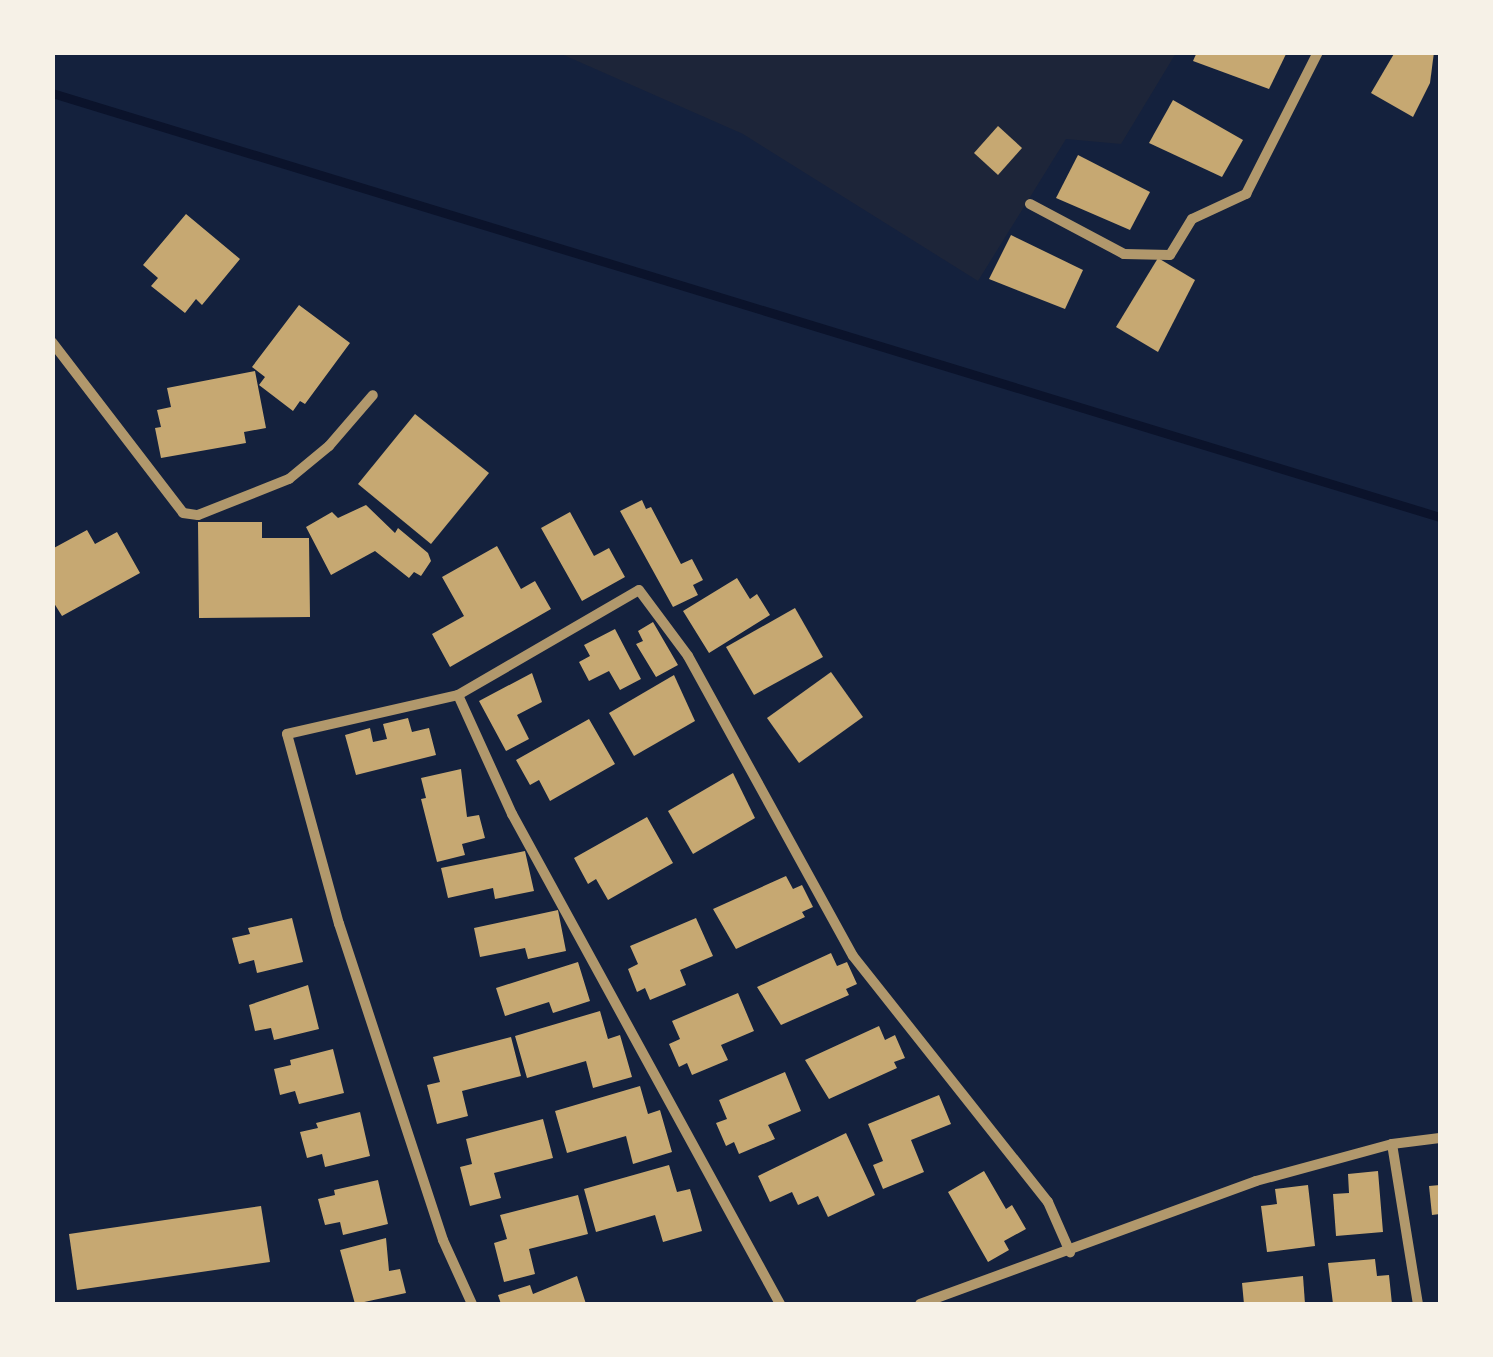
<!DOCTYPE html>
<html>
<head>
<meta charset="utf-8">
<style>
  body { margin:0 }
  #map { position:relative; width:1493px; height:1357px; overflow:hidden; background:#14213d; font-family:"Fira Sans",sans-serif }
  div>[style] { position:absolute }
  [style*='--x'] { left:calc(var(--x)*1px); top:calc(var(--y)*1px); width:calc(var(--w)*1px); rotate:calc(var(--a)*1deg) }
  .green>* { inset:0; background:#1d2539 }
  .stream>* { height:9px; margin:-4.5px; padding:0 4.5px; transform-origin:4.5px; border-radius:4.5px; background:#0b132b }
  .building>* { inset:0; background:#c6a872 }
  .minor>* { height:10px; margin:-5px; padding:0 5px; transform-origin:5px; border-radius:5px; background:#b1986c }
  span { translate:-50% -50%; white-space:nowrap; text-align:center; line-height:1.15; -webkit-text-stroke:10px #f6f1e7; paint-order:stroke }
  .frame { position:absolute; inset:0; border:55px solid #f6f1e7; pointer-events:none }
</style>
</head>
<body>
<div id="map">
  <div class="green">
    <i style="clip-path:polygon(559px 53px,1176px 53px,1121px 144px,1066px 139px,978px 281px,743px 134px)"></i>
  </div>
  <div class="stream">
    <i style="--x:52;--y:93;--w:1451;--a:16.99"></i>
  </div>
  <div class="building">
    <i style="clip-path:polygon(1197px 52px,1287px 52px,1269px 89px,1193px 61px)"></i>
    <i style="clip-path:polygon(1395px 52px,1434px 52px,1430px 83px,1413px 117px,1371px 93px)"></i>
    <i style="clip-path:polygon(1173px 100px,1243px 140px,1222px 177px,1149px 143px)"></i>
    <i style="clip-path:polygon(998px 126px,1022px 148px,998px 175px,974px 153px)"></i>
    <i style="clip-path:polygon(1078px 155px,1150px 192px,1130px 230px,1056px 198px)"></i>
    <i style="clip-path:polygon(186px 214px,240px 259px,202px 305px,196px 299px,185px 313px,151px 286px,158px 278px,143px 265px)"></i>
    <i style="clip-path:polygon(1011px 235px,1083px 270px,1065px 309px,989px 279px)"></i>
    <i style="clip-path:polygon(1158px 258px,1195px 280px,1158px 352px,1116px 327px)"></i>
    <i style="clip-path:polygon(299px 305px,350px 343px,305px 404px,300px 401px,293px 411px,259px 385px,265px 377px,252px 367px)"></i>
    <i style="clip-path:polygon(255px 371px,266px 428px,244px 432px,246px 443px,161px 458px,155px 428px,161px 427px,157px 410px,171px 407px,167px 388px)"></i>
    <i style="clip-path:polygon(415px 414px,489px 473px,431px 544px,358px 484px)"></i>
    <i style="clip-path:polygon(642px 500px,646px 509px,651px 507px,681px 564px,692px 559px,703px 580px,693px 585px,698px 595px,673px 607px,620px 511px)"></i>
    <i style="clip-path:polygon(366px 505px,395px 533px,398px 528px,428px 553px,431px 561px,421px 576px,414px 572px,409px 578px,375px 551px,331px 575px,306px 527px,332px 512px,338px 518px)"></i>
    <i style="clip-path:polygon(570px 512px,594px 556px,609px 548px,625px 577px,582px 601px,541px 528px)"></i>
    <i style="clip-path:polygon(198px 522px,262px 522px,262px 538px,309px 538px,310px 617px,199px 618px)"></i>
    <i style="clip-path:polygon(87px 530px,95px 544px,117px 532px,140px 573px,62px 616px,52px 600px,52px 549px)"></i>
    <i style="clip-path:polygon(497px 546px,521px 589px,535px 581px,551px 609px,450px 667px,432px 634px,464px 616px,442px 577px)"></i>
    <i style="clip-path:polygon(737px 578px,750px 599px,757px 594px,770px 615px,709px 653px,683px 611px)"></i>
    <i style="clip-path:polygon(795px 608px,823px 657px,754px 695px,726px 647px)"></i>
    <i style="clip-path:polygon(653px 622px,678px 665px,656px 677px,636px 644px,643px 641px,638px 631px)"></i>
    <i style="clip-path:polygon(615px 629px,641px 679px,620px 690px,609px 671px,589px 681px,579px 662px,590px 656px,584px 645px)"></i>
    <i style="clip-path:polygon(831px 672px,863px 717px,799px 763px,767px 718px)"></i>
    <i style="clip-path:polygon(532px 673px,542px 702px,517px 715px,529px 739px,506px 751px,479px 701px)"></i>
    <i style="clip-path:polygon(674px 675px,695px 721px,634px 756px,609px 713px)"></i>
    <i style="clip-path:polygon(408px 718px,412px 732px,429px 728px,436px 755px,356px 775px,345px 735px,370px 728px,373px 742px,387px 739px,383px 724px)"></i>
    <i style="clip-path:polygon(589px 719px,615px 764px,550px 801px,539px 780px,530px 785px,516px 760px)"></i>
    <i style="clip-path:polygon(461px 769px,467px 817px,479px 815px,485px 838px,462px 844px,465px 855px,437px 862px,421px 799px,426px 798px,421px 778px)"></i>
    <i style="clip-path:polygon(733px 773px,755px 818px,693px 854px,668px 811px)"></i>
    <i style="clip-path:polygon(647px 817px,673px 863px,608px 900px,596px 879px,588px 884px,574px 858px)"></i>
    <i style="clip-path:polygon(525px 851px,534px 891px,495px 899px,493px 888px,448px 898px,441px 868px)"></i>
    <i style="clip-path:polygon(786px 876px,793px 889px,802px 885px,813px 907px,802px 912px,805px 917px,736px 949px,713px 909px)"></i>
    <i style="clip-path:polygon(558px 910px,566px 951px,528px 959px,525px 948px,480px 957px,474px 928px)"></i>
    <i style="clip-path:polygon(292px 918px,303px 962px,257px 973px,254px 960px,239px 964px,232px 938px,250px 934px,248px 928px)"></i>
    <i style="clip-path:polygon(696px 918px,713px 956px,680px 970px,686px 985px,650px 1000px,645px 988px,637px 992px,628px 969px,638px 964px,630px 946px)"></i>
    <i style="clip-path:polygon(831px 953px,837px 966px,847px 962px,857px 984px,846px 989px,849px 995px,781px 1025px,757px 987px)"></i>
    <i style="clip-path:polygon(578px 962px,590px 1001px,553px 1013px,549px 1002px,505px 1016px,496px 988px)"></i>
    <i style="clip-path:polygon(308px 985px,319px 1029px,274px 1040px,271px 1028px,255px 1031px,249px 1005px)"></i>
    <i style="clip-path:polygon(738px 993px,754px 1031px,721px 1045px,728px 1060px,692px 1075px,687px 1063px,679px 1067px,669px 1044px,680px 1039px,672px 1021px)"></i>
    <i style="clip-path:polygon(600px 1011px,608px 1039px,620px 1035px,632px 1077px,593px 1088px,586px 1061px,527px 1078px,515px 1036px)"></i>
    <i style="clip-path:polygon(879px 1026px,885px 1040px,895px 1035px,905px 1058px,894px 1062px,897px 1068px,829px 1099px,805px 1060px)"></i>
    <i style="clip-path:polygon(511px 1037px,521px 1076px,462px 1091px,468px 1116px,437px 1124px,427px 1085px,440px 1082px,433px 1057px)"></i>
    <i style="clip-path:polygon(333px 1049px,344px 1093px,299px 1104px,295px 1091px,280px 1095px,274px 1069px,291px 1065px,290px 1060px)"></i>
    <i style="clip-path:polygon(785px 1072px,801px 1111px,768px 1125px,775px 1139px,739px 1154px,734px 1142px,726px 1146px,716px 1123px,727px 1119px,719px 1100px)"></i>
    <i style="clip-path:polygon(640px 1086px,648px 1114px,660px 1110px,672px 1152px,633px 1164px,626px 1136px,567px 1153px,555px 1111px)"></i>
    <i style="clip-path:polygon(939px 1095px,951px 1124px,911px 1140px,924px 1172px,883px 1189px,873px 1165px,883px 1161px,868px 1124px)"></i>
    <i style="clip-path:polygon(360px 1112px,370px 1156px,325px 1167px,322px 1154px,307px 1158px,300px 1132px,318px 1128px,316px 1123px)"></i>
    <i style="clip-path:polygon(543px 1119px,553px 1158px,494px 1173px,501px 1198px,470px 1206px,460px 1167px,472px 1164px,466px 1139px)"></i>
    <i style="clip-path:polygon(846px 1133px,875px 1195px,828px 1217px,818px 1196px,798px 1205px,792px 1192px,770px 1202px,758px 1176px)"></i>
    <i style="clip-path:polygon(669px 1165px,677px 1192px,690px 1189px,702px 1231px,663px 1242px,655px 1215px,596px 1232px,584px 1189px)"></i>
    <i style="clip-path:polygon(984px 1171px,1006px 1209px,1012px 1205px,1026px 1229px,1004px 1241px,1009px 1250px,988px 1262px,948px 1192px)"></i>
    <i style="clip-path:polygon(1378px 1171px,1383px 1232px,1336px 1236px,1333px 1194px,1349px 1193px,1348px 1174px)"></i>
    <i style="clip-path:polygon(378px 1180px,388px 1224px,343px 1235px,340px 1222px,325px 1225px,318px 1199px,335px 1195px,334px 1190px)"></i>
    <i style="clip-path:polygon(1308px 1185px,1315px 1246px,1267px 1252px,1261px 1206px,1277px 1204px,1275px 1189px)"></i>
    <i style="clip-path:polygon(1440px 1185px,1440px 1214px,1432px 1215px,1429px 1186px)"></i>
    <i style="clip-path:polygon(578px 1195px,588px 1234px,529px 1249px,535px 1274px,504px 1282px,494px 1243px,507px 1239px,500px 1215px)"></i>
    <i style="clip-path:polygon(261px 1206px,270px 1262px,77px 1290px,69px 1234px)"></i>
    <i style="clip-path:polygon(386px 1238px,389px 1271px,400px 1269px,406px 1293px,355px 1304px,340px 1250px)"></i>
    <i style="clip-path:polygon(1375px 1259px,1377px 1276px,1389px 1275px,1392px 1304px,1333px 1304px,1328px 1263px)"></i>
    <i style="clip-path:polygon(577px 1276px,586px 1304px,501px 1304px,498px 1295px,530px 1285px,533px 1294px)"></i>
    <i style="clip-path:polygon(1303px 1276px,1305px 1304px,1244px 1304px,1242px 1283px)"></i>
  </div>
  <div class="minor">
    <i style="--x:1030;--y:204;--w:106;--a:28"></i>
    <i style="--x:1124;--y:254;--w:46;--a:1.2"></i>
    <i style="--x:1170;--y:255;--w:42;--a:-58.6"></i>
    <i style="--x:1192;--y:219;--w:60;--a:-24.8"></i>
    <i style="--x:1246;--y:194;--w:159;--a:-63.1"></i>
    <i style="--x:52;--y:342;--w:215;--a:52.5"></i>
    <i style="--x:183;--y:513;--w:15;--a:8"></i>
    <i style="--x:198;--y:515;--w:98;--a:-21.6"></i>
    <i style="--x:289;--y:479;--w:52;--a:-39.5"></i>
    <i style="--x:329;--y:446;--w:67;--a:-49.2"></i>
    <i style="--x:458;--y:695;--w:131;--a:65.6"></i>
    <i style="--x:512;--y:814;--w:559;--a:61.32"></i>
    <i style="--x:1392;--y:1144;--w:162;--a:80.8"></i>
    <i style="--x:472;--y:1304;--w:70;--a:-114.4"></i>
    <i style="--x:443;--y:1240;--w:333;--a:-108.2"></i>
    <i style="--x:339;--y:924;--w:197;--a:-105.3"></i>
    <i style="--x:287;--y:734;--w:175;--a:-12.8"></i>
    <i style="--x:458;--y:695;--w:209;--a:-30.1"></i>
    <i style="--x:639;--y:590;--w:82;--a:53.4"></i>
    <i style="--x:688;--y:656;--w:342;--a:61.2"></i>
    <i style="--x:853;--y:956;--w:314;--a:51.6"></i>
    <i style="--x:1048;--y:1202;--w:55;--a:66.3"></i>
    <i style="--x:920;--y:1304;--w:358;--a:-20.1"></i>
    <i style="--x:1256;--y:1181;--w:141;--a:-15.2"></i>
    <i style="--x:1392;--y:1144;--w:48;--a:-7.1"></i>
  </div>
  <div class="frame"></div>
</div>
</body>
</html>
